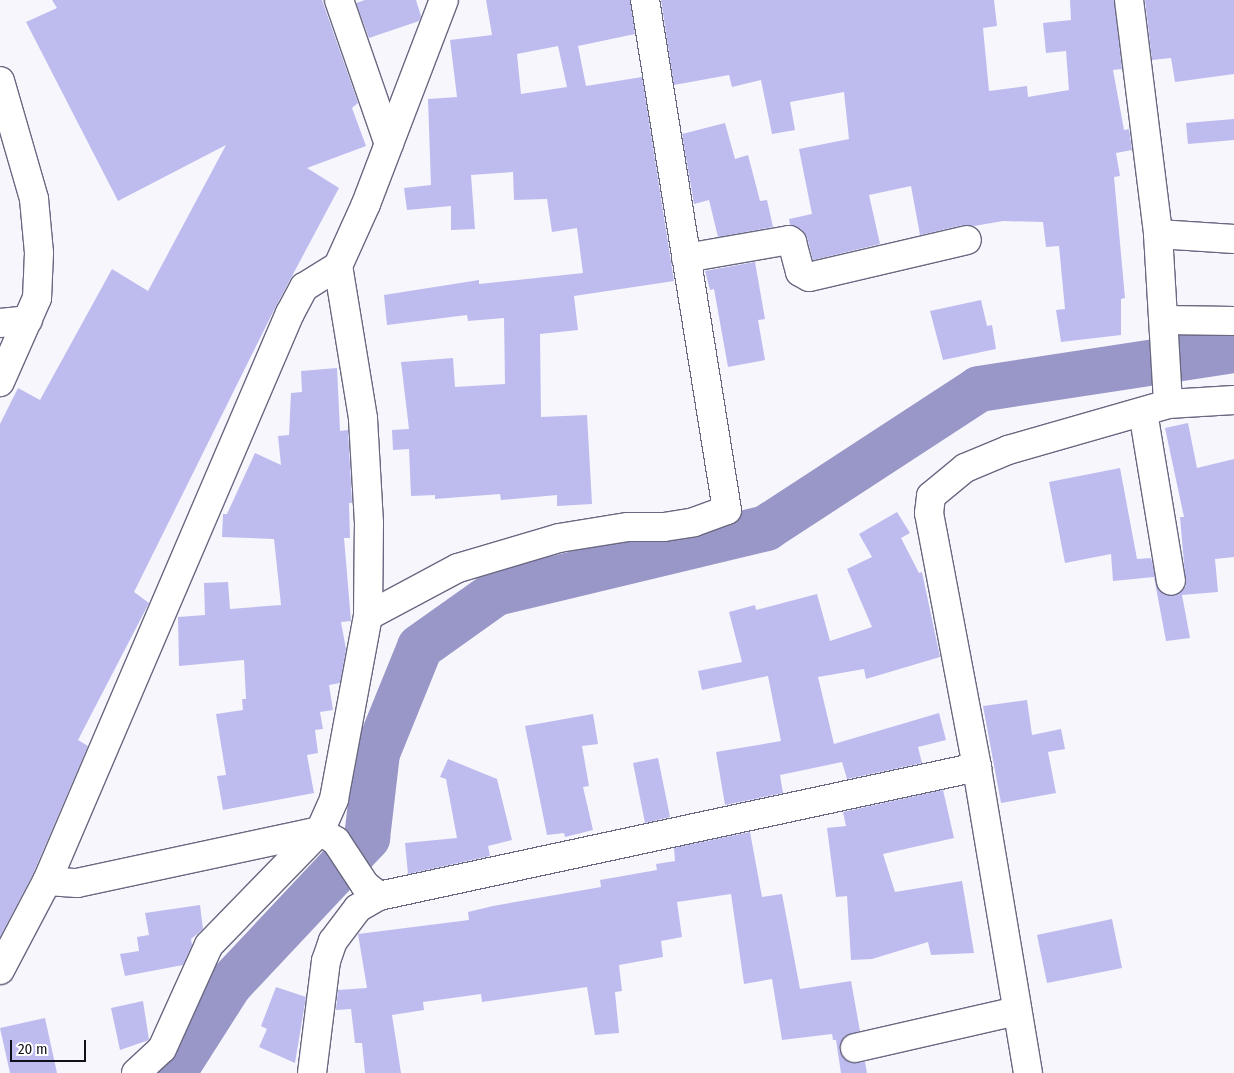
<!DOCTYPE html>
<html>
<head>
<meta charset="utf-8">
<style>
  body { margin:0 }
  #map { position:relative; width:1234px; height:1073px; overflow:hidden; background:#f6f6fc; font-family:"Fira Sans Condensed",sans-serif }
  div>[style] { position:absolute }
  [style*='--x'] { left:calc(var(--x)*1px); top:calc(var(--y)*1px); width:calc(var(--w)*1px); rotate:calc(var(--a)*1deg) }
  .river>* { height:46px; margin:-23px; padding:0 23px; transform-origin:23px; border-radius:23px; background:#9997c7 }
  .building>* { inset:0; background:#bebcef }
  .roads { filter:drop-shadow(1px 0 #696881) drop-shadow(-1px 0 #696881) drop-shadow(0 1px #696881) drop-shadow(0 -1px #696881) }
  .minor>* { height:28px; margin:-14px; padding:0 14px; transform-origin:14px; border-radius:14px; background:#fff }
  span { translate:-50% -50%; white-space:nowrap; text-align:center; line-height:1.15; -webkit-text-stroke:5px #fff; paint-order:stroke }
  .scale { position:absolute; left:10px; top:1040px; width:76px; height:22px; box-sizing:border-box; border:2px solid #12111b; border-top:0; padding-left:6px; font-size:15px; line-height:18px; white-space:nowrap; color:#12111b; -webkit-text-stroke:4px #fff; paint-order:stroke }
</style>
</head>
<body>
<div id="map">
  <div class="river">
    <i style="--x:173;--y:1073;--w:104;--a:-57.5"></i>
    <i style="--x:229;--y:985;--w:202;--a:-46.8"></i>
    <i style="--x:367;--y:838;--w:86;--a:-83.3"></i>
    <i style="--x:377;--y:753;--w:114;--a:-67.9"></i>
    <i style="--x:420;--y:647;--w:93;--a:-35.4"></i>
    <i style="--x:496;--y:593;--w:278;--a:-13.5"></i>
    <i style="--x:766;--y:528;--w:254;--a:-33.1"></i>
    <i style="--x:979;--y:389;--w:258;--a:-8.7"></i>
  </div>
  <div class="building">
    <i style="clip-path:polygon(52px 0,322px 0,358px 103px,352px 108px,366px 146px,307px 168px,339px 188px,276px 306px,134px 592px,149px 603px,78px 740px,88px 746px,33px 874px,0 937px,0 424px,18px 388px,40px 400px,112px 269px,148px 291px,226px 145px,118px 201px,26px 22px,57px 8px)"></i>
    <i style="clip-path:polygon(365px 0,416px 0,421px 16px,419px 21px,369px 38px,356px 3px)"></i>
    <i style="clip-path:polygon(evenodd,486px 0,630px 0,635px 34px,578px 46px,586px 86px,642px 77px,674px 281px,574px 296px,578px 330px,540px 334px,541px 417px,587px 415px,592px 504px,557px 506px,557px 495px,501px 500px,500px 494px,435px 499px,435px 495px,411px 496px,409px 449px,393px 450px,392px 430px,409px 429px,401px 362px,453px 358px,455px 387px,505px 384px,504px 318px,468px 321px,467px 315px,387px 325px,384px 295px,479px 280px,479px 284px,583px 273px,577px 228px,552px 232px,547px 199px,514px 200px,513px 172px,471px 175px,475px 229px,451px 230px,451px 206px,407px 210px,404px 188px,431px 185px,428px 99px,457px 97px,450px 40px,492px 35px,486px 0,558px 46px,567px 87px,521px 94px,517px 54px,558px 46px)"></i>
    <i style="clip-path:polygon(661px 0,994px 0,997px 26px,983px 28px,989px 91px,1027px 86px,1028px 97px,1069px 90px,1066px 51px,1046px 53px,1043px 23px,1071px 20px,1070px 0,1114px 0,1122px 69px,1113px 70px,1124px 130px,1129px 129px,1132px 150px,1116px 153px,1120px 176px,1114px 177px,1125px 298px,1121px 299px,1121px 335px,1061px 342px,1056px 310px,1065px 309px,1059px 246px,1046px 247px,1043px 222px,1003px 221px,974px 226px,963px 225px,920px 235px,911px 186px,869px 195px,880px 244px,813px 260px,807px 237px,801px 229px,790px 225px,789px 219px,812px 214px,799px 149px,849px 139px,844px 92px,790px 102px,795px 130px,772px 134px,761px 80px,732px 87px,729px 75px,674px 85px)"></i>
    <i style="clip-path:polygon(1145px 0,1234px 0,1234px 74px,1175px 82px,1171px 58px,1152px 60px)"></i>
    <i style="clip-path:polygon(1234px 119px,1234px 140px,1188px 144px,1186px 123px)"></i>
    <i style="clip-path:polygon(725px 123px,735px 159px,748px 155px,760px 201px,767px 200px,773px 227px,718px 237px,709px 200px,694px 204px,682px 134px)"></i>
    <i style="clip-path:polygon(755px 262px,765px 319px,758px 320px,765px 360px,728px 367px,714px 289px,710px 290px,705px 271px)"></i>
    <i style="clip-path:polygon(981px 300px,987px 326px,992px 325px,996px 349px,943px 360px,930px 311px)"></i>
    <i style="clip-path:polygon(337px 368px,340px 431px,348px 430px,352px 503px,349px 503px,350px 538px,344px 538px,351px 621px,341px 622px,346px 649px,340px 683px,329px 685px,333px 710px,320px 712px,323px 729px,315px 730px,318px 753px,307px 755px,314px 793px,223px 810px,217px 776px,226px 775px,216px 714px,243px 710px,242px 699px,246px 699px,244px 660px,179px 666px,178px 617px,205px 615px,204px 583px,228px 582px,230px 609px,281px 605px,274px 539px,222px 537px,223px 514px,227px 514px,255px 453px,281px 465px,278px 436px,289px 435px,291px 393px,302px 392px,301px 371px)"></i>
    <i style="clip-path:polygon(1188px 423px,1197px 468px,1234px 459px,1234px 557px,1215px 559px,1218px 592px,1182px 595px,1190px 638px,1166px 641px,1154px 577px,1113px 581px,1111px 554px,1065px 563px,1049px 482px,1120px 468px,1137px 559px,1151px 558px,1159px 590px,1174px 596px,1186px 586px,1180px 517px,1184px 517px,1165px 428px)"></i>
    <i style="clip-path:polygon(897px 512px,910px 533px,901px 538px,919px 573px,922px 572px,940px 657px,866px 679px,864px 669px,818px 677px,834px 744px,939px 713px,946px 740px,918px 747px,922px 763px,847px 779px,842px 762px,780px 775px,783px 793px,725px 805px,716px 752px,781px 741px,768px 676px,702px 690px,698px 671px,742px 662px,729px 612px,755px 605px,756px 610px,817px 594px,830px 641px,872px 627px,847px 569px,872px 557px,859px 534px)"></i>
    <i style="clip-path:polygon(1027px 700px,1032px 735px,1061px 729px,1065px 749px,1048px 752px,1056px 793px,1001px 803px,983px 706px)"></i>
    <i style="clip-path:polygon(593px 714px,598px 744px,582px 746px,589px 786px,583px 787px,593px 830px,565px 837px,564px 833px,547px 835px,525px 726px)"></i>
    <i style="clip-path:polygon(658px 758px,670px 817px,645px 823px,633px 763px)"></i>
    <i style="clip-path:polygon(448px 759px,497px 779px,512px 840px,488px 846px,490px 856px,408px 874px,405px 843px,457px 838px,446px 779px,440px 777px)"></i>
    <i style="clip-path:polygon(943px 790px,954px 838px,883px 854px,895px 892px,962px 881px,974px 953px,931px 955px,928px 942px,872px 959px,851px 960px,847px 896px,836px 897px,827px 828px,846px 826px,843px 812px)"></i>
    <i style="clip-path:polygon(750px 832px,762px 897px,782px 894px,800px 989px,851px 981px,860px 1031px,844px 1037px,840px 1051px,850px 1063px,865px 1062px,867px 1073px,841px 1073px,836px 1040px,833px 1040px,832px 1034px,782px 1040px,772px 979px,744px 984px,731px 894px,677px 902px,682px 937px,661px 941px,663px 957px,619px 965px,622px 991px,615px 992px,619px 1033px,595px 1035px,587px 987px,482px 1002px,481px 994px,423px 1002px,424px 1010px,392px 1015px,401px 1073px,365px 1073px,362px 1043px,355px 1043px,351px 1009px,336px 1010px,338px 990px,367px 988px,358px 934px,469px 920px,468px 912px,493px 906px,601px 887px,600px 880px,657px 870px,656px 864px,675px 861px,674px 848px)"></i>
    <i style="clip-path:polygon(200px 905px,203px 929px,191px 939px,192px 945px,183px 965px,125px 976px,120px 954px,139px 951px,137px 937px,149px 935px,145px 913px)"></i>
    <i style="clip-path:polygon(1112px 919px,1122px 968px,1047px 983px,1037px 935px)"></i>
    <i style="clip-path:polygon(276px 987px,306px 997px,295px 1063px,259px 1047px,267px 1029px,261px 1026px)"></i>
    <i style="clip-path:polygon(143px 1001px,149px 1040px,120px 1050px,111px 1008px)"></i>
    <i style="clip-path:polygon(45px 1018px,57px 1073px,10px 1073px,0 1028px)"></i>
  </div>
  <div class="roads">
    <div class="minor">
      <i style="--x:339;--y:0;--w:152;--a:70.9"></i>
      <i style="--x:1129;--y:0;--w:236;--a:82.9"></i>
      <i style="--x:1158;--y:234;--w:170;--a:86.6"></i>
      <i style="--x:0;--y:81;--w:123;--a:73.9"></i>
      <i style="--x:34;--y:199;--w:54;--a:84.7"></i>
      <i style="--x:39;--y:253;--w:45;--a:92.5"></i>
      <i style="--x:37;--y:298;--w:92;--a:113.8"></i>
      <i style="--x:1158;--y:234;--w:76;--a:3.8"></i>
      <i style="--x:686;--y:258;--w:105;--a:-9.9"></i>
      <i style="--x:789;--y:240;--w:4;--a:34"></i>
      <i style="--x:792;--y:242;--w:31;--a:75"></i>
      <i style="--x:800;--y:272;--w:10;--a:29"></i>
      <i style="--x:809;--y:277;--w:162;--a:-13.2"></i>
      <i style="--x:338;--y:266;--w:40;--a:148"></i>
      <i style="--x:304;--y:287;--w:30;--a:118"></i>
      <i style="--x:290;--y:313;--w:618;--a:113.16"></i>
      <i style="--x:47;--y:881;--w:30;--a:4"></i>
      <i style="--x:77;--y:883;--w:249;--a:-12.1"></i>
      <i style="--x:320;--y:831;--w:19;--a:32"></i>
      <i style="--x:336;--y:841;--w:53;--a:56.6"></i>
      <i style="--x:365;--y:885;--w:18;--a:38"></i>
      <i style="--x:1164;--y:320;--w:70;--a:0.8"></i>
      <i style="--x:0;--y:323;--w:28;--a:-6"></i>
      <i style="--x:1143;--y:412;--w:171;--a:80.6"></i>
      <i style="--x:368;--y:616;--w:102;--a:-28.1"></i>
      <i style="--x:458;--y:568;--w:105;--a:-16.5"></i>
      <i style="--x:559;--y:538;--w:70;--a:-9.1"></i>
      <i style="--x:628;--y:527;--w:36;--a:0"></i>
      <i style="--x:664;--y:527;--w:30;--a:-9"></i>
      <i style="--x:694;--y:522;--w:35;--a:-20"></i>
      <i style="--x:727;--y:510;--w:517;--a:-99.13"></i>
      <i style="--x:0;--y:970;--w:101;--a:-62.2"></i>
      <i style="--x:855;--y:1048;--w:166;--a:-12.9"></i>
      <i style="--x:136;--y:1073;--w:35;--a:-43"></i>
      <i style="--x:162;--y:1049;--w:114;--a:-65.7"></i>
      <i style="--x:209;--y:945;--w:159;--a:-45.8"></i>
      <i style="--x:320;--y:831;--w:35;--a:-66"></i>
      <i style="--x:334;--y:799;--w:186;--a:-79.5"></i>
      <i style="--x:368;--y:616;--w:93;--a:-89.4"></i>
      <i style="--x:369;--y:523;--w:105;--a:-93.3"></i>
      <i style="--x:363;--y:418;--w:154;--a:-99.3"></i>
      <i style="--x:338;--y:266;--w:68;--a:-65.7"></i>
      <i style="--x:366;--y:204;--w:218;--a:-69.1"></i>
      <i style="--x:312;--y:1073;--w:113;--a:-82.9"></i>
      <i style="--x:326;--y:961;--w:21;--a:-71"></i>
      <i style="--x:333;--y:941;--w:41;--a:-52.9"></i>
      <i style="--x:358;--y:908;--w:24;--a:-30"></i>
      <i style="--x:379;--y:896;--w:612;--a:-12.17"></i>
      <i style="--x:1028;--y:1073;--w:310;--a:-99.5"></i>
      <i style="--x:977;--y:767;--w:258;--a:-100.7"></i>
      <i style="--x:929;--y:513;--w:17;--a:-83"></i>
      <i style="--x:931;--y:496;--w:44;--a:-39.5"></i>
      <i style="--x:965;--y:468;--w:47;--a:-22.7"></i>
      <i style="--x:1008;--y:450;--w:166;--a:-16"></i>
      <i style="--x:1168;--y:404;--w:66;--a:-3.5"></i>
    </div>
  </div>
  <div class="scale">20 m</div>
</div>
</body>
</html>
